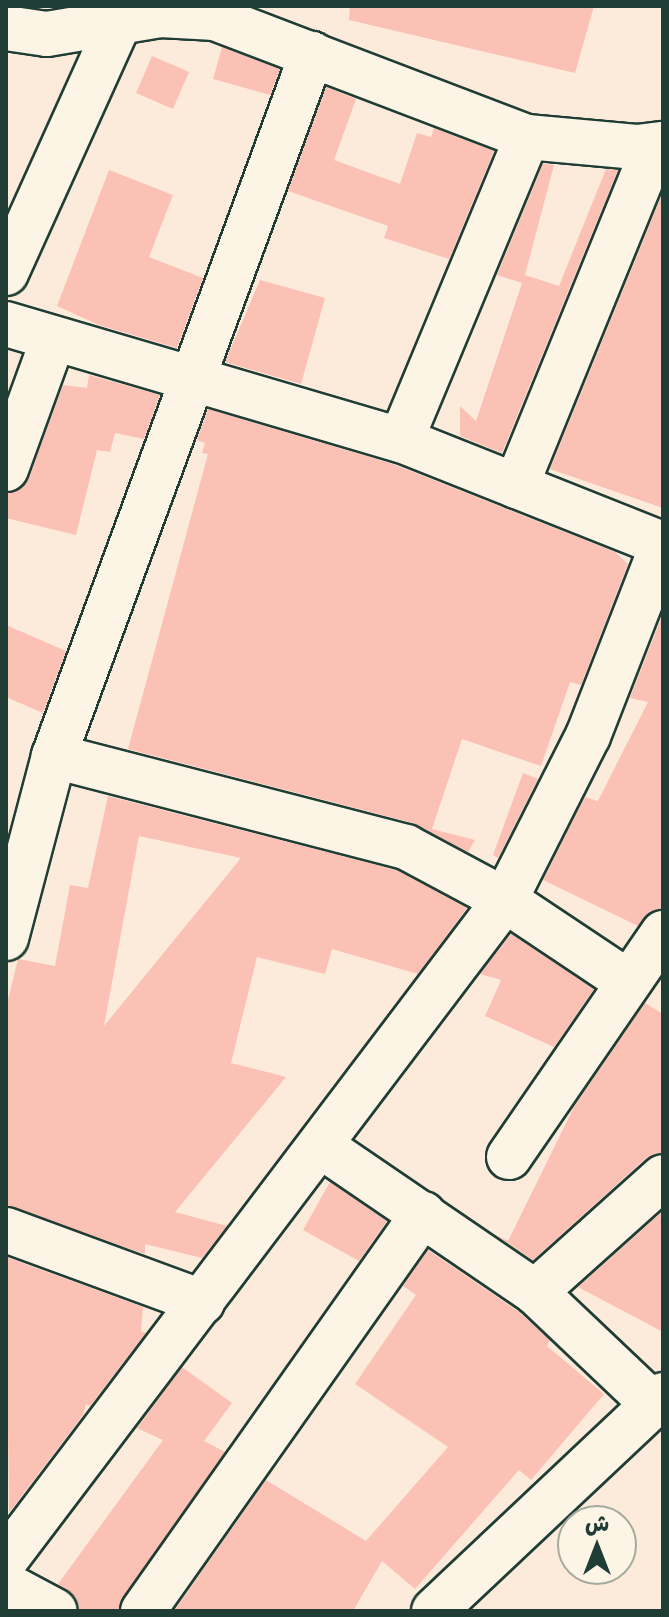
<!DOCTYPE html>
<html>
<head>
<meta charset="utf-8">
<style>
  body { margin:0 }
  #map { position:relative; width:669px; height:1617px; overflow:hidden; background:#fcebdb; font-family:"Patrick Hand","Playpen Sans Arabic",sans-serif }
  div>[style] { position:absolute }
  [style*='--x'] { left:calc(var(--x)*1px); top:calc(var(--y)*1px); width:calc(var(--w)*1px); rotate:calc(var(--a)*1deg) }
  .building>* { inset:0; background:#fcc1b5 }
  .roads { filter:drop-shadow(2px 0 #1f3d34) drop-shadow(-2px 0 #1f3d34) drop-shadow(0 2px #1f3d34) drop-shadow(0 -2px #1f3d34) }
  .street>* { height:44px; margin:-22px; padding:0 22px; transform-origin:22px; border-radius:22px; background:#fcf5e5 }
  span { translate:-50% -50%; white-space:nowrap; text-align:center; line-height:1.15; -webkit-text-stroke:8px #fcf5e5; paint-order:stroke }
  .frame { position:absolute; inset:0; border:8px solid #1f3d34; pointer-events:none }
  .north { position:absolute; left:557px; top:1505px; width:80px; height:80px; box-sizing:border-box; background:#fcf5e5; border:2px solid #a4ab9e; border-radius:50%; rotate:0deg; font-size:22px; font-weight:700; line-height:32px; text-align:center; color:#1f3d34 }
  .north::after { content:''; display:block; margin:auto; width:28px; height:36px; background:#1f3d34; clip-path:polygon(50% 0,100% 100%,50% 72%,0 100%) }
</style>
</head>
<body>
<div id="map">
  <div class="building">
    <i style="clip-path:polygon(350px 6px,594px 6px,575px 73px,349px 20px)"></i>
    <i style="clip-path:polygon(222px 47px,280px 69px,270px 95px,213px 79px)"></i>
    <i style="clip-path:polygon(152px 56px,189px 72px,173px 109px,136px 93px)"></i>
    <i style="clip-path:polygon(326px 87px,356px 99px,334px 160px,400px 184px,417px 133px,431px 137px,434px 128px,494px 151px,449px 259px,384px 238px,388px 226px,288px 191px)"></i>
    <i style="clip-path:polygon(543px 164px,554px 165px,525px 275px,559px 286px,606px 169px,618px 170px,502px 453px,460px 436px,460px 406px,476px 421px,522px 283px,497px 275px)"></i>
    <i style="clip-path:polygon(109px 170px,173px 195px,149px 257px,203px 278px,177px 348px,99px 325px,57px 306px)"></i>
    <i style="clip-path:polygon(663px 192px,663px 508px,550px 469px)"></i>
    <i style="clip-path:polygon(260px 280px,325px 298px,301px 384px,225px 362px)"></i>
    <i style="clip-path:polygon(89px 375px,160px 395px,144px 439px,115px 433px,110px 452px,97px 450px,76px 535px,6px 518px,6px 493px,21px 489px,29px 478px,63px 385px,87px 388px)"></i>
    <i style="clip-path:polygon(208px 409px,393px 464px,615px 552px,628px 564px,581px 685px,570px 682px,541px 766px,462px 739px,432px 829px,475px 840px,468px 852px,413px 823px,128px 749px,208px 454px,202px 453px,205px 443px,197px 440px)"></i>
    <i style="clip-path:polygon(663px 613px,663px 908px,652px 911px,638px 926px,543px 880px,585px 797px,598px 801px,648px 702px,630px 698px)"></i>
    <i style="clip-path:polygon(6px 625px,66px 651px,43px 713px,6px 697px)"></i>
    <i style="clip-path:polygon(523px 773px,538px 779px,498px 858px,493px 855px)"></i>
    <i style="clip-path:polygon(evenodd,108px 796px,397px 870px,467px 908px,418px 974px,332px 949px,325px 974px,257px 957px,231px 1063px,286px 1077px,175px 1212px,227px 1226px,202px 1258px,145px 1244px,145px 1254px,6px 1206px,6px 1008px,18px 959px,55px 966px,70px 885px,88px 888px,108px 796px,139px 836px,241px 858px,104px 1026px,139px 836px)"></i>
    <i style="clip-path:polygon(511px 934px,594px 989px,554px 1047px,485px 1016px,501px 980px,480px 974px)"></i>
    <i style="clip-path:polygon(645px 1003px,663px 1014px,663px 1153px,646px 1158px,533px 1260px,496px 1235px,508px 1241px,575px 1105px)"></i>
    <i style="clip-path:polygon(330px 1182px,387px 1221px,359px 1261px,303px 1230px)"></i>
    <i style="clip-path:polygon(663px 1211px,663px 1332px,578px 1287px)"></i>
    <i style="clip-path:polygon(428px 1250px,519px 1312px,550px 1340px,547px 1346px,604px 1394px,531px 1480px,519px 1470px,415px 1589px,382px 1561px,353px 1611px,174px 1611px,266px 1480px,366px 1541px,448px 1447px,355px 1384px,416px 1295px,403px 1286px)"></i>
    <i style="clip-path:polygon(6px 1257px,143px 1307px,141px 1331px,146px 1333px,90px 1406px,86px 1404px,83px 1415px,9px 1513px)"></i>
    <i style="clip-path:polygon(182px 1367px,232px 1403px,204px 1441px,225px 1452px,123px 1597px,118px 1611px,80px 1611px,76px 1597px,58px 1584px,163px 1440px,137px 1428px)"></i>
  </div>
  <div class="roads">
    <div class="street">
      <i style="--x:6;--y:28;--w:41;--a:8.3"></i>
      <i style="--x:47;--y:34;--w:115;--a:-9.5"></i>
      <i style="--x:160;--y:15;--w:55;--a:3.1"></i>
      <i style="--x:215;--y:18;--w:334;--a:20.9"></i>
      <i style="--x:527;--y:137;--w:110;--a:5.2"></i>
      <i style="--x:637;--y:147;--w:26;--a:-7"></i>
      <i style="--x:6;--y:273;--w:277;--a:-65.7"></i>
      <i style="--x:6;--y:324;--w:412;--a:16.4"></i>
      <i style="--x:401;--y:440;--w:282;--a:21.7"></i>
      <i style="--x:401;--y:440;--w:328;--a:-67.4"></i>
      <i style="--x:6;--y:469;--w:137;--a:-70"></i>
      <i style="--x:516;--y:486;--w:368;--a:-67.8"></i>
      <i style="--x:54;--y:756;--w:364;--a:14.5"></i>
      <i style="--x:406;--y:847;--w:112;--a:28.2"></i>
      <i style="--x:505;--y:900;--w:148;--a:33.7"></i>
      <i style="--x:6;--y:938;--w:188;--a:-75.2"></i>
      <i style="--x:54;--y:756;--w:748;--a:-69.82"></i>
      <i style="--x:321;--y:1146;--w:259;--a:34.3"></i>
      <i style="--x:535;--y:1292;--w:161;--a:43.5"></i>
      <i style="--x:509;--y:1157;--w:272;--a:-55.5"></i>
      <i style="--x:6;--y:1230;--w:209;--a:20.2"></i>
      <i style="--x:535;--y:1292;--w:172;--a:-41.9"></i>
      <i style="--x:6;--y:1559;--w:827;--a:-52.87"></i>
      <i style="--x:505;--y:900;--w:184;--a:-63.2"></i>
      <i style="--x:588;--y:736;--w:206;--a:-68.7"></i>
      <i style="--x:6;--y:1585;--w:55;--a:28"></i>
      <i style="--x:143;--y:1611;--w:486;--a:-54.8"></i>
      <i style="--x:434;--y:1611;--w:315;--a:-43.3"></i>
    </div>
  </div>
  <div class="frame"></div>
  <div class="north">ش</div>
</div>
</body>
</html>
